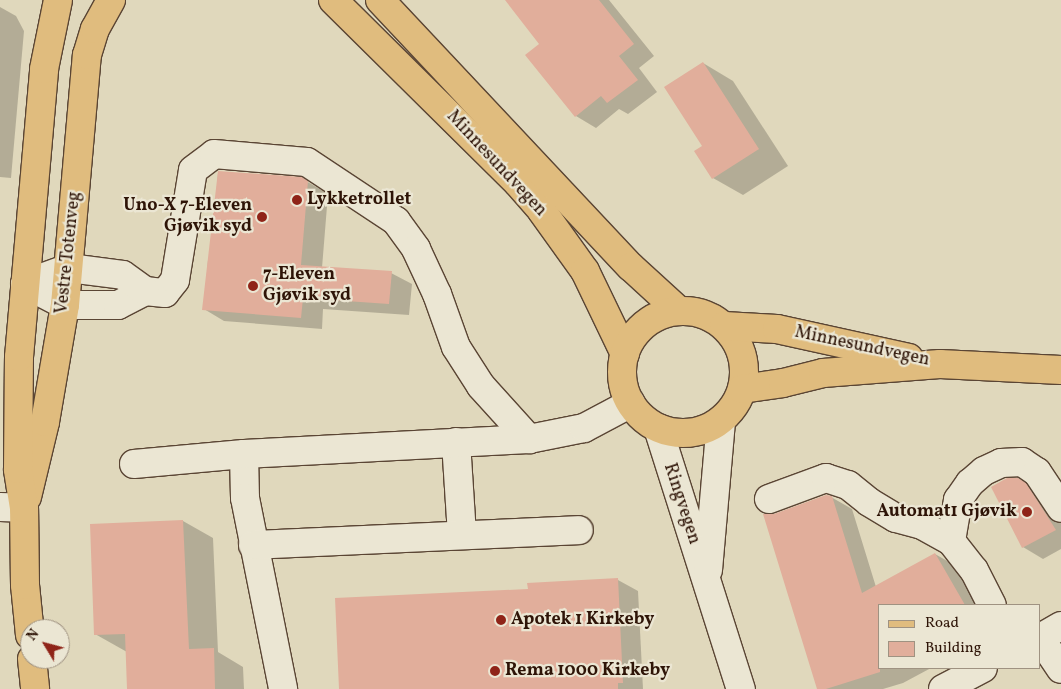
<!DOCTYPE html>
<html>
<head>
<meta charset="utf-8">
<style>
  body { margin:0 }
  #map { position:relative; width:1061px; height:689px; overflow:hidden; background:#e0d8bc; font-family:Vollkorn,serif }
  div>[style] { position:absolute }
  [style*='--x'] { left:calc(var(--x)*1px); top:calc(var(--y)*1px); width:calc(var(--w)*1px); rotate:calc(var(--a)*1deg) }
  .shadow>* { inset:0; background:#0003 }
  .building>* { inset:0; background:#e1ae9b }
  .roads { filter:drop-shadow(1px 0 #5a4534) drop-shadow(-1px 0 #5a4534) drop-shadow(0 1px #5a4534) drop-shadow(0 -1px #5a4534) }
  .minor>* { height:28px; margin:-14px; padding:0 14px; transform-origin:14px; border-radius:14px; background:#ebe6d3 }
  .major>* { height:28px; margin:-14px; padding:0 14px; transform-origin:14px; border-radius:14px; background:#e0bc7e }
  .major>.ring { margin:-14px; padding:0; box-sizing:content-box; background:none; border:28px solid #e0bc7e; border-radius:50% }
  .dots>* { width:14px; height:14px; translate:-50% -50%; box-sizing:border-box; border:2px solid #ebe6d3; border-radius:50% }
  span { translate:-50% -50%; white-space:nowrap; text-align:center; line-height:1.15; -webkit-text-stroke:4.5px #ebe6d3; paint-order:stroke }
  .street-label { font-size:18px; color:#2e1407 }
  .poi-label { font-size:18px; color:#2e1407; font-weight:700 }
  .left { translate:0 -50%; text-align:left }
  .right { translate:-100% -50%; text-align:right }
  .legend { position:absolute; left:878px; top:604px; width:162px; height:65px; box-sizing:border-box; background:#ebe6d3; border:1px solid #9f9281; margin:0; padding:6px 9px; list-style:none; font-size:15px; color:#2e1407 }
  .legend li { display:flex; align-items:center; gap:10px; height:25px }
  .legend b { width:25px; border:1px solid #9f9281 }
  .north { position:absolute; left:20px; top:619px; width:50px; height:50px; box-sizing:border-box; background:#ebe6d3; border:1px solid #9f9281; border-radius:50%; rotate:307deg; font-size:14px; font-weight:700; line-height:20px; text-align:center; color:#2e1407 }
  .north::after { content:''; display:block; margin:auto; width:18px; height:22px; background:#8f2418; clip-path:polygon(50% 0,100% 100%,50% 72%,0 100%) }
</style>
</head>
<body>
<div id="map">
  <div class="shadow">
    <i style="clip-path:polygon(526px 0,609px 0,654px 56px,639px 68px,657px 92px,628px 114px,619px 109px,596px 128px,576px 116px,527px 55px,541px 44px)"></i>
    <i style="clip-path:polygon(0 7px,16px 16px,24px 31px,11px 178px,0 177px)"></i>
    <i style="clip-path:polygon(703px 63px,733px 81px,788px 166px,743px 195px,713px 178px,704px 146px)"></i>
    <i style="clip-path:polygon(218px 173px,301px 178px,328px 194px,322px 268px,391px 273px,412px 284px,409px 315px,323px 309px,322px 329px,224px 321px,204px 309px,208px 260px,211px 260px)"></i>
    <i style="clip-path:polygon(1017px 479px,1038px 491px,1061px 520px,1061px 549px,1043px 559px,1023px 547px)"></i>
    <i style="clip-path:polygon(831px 497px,852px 509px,876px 587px,935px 554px,956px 566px,978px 605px,880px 605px,880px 668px,931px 668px,903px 683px,883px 689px,818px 689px,775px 515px)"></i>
    <i style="clip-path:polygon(183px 521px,213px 538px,218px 652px,243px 667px,244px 689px,128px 689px,127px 652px,95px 634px)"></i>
    <i style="clip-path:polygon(618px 580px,638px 591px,643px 689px,340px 689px,529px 590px)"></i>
  </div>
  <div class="building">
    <i style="clip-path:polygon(505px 0,599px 0,634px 44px,619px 56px,638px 80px,607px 103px,601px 96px,575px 117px,525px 55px,539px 44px)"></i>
    <i style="clip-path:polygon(703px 62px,759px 149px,712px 179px,694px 151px,702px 146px,664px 87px)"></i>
    <i style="clip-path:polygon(218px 171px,302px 177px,308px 181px,301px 265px,392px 271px,389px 304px,303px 298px,301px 318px,202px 310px)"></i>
    <i style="clip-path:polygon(1007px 478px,1018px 478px,1026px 483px,1056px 530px,1022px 548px,991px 487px)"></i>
    <i style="clip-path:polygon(826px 495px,832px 496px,862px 593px,935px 553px,965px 605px,880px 605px,880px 672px,826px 689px,817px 689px,763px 514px,774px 514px)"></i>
    <i style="clip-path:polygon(183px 520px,189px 649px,214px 648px,215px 689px,127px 689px,125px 634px,94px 635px,90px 524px)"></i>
    <i style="clip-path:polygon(618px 578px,623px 683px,618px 683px,618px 689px,339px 689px,335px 598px,528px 589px,527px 583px)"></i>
  </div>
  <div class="roads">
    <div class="minor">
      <i style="--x:25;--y:284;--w:45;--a:27.7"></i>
      <i style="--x:65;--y:305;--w:53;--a:0"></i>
      <i style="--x:118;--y:305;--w:30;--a:-27"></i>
      <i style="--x:145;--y:291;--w:20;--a:6"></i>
      <i style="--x:165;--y:293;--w:16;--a:-52"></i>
      <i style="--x:175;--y:280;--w:111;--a:-80.7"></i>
      <i style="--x:193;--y:170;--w:26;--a:-37"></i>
      <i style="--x:214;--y:154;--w:93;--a:4.9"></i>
      <i style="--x:307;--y:162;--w:107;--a:33.5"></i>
      <i style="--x:396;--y:221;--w:34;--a:54"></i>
      <i style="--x:416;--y:249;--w:50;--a:65"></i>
      <i style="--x:437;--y:294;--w:56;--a:70.3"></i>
      <i style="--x:456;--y:347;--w:46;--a:57.3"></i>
      <i style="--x:481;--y:386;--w:72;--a:47.8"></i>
      <i style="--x:25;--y:284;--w:47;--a:-20"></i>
      <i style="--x:69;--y:268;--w:54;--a:7.4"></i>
      <i style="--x:123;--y:275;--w:27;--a:36"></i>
      <i style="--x:658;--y:428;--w:274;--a:72.4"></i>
      <i style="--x:456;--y:442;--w:93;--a:86.3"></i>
      <i style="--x:244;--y:454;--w:44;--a:88.7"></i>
      <i style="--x:245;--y:498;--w:195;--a:78.7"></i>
      <i style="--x:134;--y:464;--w:110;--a:-5.2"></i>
      <i style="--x:244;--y:454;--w:285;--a:-3"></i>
      <i style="--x:529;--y:439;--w:56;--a:-11.3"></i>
      <i style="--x:584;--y:428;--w:53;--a:-28"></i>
      <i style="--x:769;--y:499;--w:61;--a:-20.2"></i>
      <i style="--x:826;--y:478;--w:23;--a:18"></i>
      <i style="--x:848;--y:485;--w:27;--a:39"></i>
      <i style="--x:869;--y:502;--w:31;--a:31"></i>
      <i style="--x:896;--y:518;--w:27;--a:15"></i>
      <i style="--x:922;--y:525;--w:33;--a:29"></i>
      <i style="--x:951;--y:541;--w:37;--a:52"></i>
      <i style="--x:974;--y:570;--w:39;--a:63"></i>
      <i style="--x:0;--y:507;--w:24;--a:2"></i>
      <i style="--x:951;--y:541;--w:42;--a:-80.3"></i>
      <i style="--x:958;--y:500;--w:21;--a:-55"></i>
      <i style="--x:970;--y:483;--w:18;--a:-41"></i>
      <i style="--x:984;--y:471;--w:19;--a:-25"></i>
      <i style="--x:1001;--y:463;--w:21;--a:-3"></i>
      <i style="--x:1022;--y:462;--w:18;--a:34"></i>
      <i style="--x:1037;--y:472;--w:43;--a:56.3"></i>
      <i style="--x:253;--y:545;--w:326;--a:-2.6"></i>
      <i style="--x:708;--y:570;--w:150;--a:-85"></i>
      <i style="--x:1040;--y:638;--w:37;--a:56"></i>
      <i style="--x:1040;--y:638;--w:24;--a:-30"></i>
      <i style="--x:943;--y:689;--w:45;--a:-27.7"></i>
    </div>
    <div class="major">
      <i style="--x:333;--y:0;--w:260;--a:44.7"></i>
      <i style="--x:518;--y:183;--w:37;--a:49"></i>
      <i style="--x:542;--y:211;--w:74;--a:54.4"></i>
      <i style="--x:585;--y:271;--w:92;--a:64.3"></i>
      <i style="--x:380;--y:0;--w:366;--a:46.8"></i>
      <i style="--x:631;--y:267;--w:65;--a:42.5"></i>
      <i class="ring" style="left:622px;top:311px;width:94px;height:94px"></i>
      <i style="--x:724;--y:326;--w:53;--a:3.2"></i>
      <i style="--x:777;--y:329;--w:135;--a:12.4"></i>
      <i style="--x:742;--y:389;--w:41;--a:-8.3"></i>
      <i style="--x:783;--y:383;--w:41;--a:-14"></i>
      <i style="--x:823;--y:373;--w:117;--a:-4.4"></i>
      <i style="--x:940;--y:364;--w:121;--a:2.8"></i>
      <i style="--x:27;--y:497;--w:77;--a:-76.5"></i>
      <i style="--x:45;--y:422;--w:119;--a:-80.3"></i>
      <i style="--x:65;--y:305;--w:251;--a:-85"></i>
      <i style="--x:87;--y:55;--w:27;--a:-73"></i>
      <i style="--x:95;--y:29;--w:33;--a:-61"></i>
      <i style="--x:30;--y:635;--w:50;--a:-95.7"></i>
      <i style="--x:25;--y:585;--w:77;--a:-90.7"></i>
      <i style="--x:24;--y:508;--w:39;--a:-99"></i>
      <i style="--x:18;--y:469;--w:112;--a:-89.5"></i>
      <i style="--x:19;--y:357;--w:289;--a:-85"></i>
      <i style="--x:44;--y:69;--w:70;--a:-78.5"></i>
      <i style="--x:32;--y:659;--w:30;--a:84"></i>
    </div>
  </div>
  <div class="dots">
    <i style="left:297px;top:200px;background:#8f2418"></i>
    <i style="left:262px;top:217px;background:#8f2418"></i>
    <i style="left:253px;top:286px;background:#8f2418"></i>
    <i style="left:1027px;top:512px;background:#8f2418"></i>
    <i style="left:501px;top:620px;background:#8f2418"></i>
    <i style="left:495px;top:671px;background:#8f2418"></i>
  </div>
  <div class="street-label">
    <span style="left:496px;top:164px;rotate:47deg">Minnesundvegen</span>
    <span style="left:69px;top:253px;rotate:-84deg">Vestre Totenveg</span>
    <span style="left:862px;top:347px;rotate:12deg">Minnesundvegen</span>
    <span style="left:681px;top:504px;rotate:72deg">Ringvegen</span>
  </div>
  <div class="poi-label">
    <span class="left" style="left:307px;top:200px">Lykketrollet</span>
    <span class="right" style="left:252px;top:217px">Uno-X 7-Eleven<br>Gjøvik syd</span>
    <span class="left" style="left:263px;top:286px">7-Eleven<br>Gjøvik syd</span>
    <span class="right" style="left:1017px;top:512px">Automat1 Gjøvik</span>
    <span class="left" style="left:511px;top:620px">Apotek 1 Kirkeby</span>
    <span class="left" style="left:505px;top:671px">Rema 1000 Kirkeby</span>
  </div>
  <ul class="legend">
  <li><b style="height:6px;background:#e0bc7e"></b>Road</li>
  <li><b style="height:14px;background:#e1ae9b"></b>Building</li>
  </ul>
  <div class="north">N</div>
</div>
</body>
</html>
